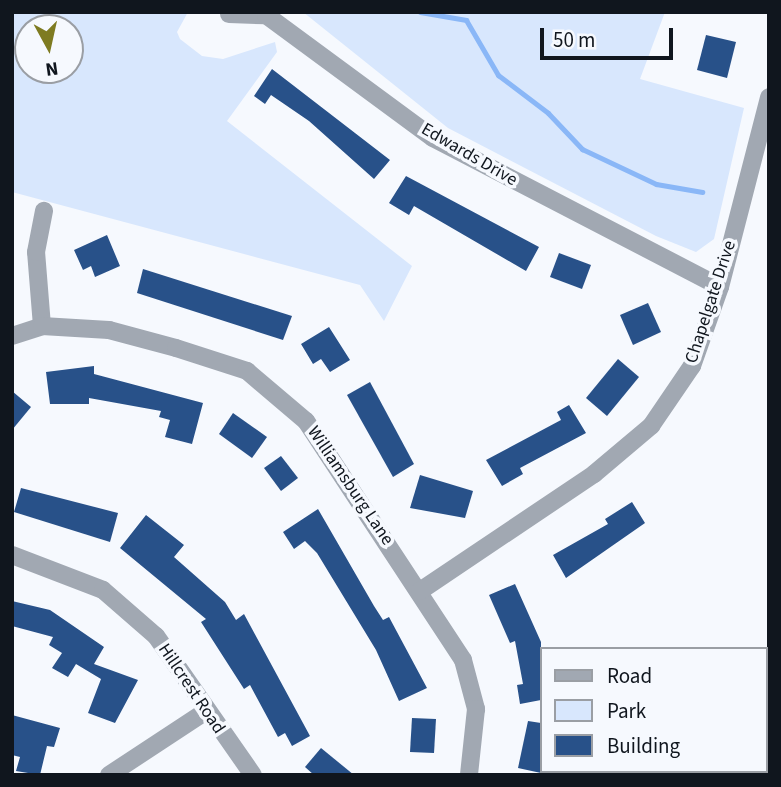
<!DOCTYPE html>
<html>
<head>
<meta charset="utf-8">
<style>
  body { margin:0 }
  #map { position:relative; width:781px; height:787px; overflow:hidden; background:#f6f9fe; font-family:"Source Sans 3",sans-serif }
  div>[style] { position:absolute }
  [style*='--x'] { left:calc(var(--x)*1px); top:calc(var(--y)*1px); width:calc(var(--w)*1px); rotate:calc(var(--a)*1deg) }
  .green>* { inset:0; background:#d8e7fd }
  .stream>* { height:5px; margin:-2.5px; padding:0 2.5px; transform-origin:2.5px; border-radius:2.5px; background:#8ab7f7 }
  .building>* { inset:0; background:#285189 }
  .street>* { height:18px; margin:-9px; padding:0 9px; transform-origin:9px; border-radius:9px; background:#a1a8b2 }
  span { translate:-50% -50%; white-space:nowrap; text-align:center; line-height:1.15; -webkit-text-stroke:7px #f6f9fe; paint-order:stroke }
  .street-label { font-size:18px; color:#10161e }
  .frame { position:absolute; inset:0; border:14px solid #10161e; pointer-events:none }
  .legend { position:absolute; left:540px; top:647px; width:228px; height:126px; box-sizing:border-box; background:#f6f9fe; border:2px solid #9a9ea4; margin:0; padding:9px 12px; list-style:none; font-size:21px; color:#10161e }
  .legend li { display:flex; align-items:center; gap:14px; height:35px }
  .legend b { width:35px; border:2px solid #9a9ea4 }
  .north { position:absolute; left:14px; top:14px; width:70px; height:70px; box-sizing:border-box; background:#f6f9fe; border:2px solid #9a9ea4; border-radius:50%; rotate:172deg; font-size:19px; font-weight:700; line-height:28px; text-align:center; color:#10161e }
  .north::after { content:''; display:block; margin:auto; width:24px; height:32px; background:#7e7b21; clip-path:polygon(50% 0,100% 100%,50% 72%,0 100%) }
  .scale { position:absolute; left:540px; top:28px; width:133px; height:32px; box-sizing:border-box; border:4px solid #10161e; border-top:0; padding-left:9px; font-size:21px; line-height:24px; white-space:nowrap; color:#10161e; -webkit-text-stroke:5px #f6f9fe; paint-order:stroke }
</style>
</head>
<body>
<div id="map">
  <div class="green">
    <i style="clip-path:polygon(evenodd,12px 12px,188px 12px,177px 32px,180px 39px,202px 56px,223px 59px,275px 42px,277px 52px,227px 121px,412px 266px,384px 321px,360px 285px,12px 192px,12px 12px,28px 28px,70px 28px,70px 70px,28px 70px,28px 28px)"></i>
    <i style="clip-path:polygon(303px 12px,665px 12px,640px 79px,744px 108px,714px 239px,696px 252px,656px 236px,448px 128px)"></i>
  </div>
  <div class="stream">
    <i style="--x:420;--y:12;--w:47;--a:9.9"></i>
    <i style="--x:466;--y:20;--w:64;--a:59.8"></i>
    <i style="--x:498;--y:75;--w:63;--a:37.2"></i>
    <i style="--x:548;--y:113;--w:50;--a:46.6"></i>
    <i style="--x:582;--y:149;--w:82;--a:25.3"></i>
    <i style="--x:656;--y:184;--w:47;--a:9.9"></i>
  </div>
  <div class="building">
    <i style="clip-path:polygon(706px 35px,736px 42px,727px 78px,697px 70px)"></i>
    <i style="clip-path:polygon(272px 69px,390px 160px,374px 179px,309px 121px,271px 95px,265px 104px,254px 96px)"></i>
    <i style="clip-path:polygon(406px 176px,539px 247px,526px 271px,414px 206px,409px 215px,389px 203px)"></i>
    <i style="clip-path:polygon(107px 235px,120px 266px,95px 277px,91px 266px,83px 270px,74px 250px)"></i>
    <i style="clip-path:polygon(559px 253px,591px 265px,582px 289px,550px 277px)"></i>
    <i style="clip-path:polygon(143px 269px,292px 316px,283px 340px,137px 293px)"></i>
    <i style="clip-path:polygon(648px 303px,661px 332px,633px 345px,620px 315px)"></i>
    <i style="clip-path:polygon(329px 327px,350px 360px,330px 372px,321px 359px,313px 364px,301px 344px)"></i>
    <i style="clip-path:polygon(618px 359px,639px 377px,607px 416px,586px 398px)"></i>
    <i style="clip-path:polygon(94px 366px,94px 374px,203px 403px,192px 444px,165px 437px,170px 420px,159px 417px,161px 411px,89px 398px,89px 404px,50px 404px,46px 372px)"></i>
    <i style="clip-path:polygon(370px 382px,414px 464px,393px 477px,347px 395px)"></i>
    <i style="clip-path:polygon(12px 391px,31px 407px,12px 430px)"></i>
    <i style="clip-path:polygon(569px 405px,586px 433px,520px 468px,523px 474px,502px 486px,486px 460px,561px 420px,557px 412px)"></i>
    <i style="clip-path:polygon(233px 413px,267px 437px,252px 458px,219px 434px)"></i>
    <i style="clip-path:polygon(281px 456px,298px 478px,281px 491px,264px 468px)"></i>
    <i style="clip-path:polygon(420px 475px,473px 491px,465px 518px,410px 508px)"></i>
    <i style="clip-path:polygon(21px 488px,118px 513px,110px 542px,14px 512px)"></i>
    <i style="clip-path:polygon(632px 502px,645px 523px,566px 578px,553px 555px,608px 524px,605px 519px)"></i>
    <i style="clip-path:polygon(318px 509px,374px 606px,383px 620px,389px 617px,427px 688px,399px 701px,376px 650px,317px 553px,305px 541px,294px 549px,283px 532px)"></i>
    <i style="clip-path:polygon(146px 515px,184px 545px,174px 557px,225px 602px,236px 620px,244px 614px,310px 736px,292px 746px,285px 733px,278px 737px,250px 685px,244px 689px,201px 622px,206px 619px,120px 548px)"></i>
    <i style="clip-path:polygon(515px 584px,541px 642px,541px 700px,520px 704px,517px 685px,523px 684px,515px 641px,510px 643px,489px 595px)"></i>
    <i style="clip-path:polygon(12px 601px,50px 610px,104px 647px,94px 664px,138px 680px,115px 723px,88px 713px,101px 679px,76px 664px,68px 677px,52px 668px,62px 653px,49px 645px,53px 637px,12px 626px)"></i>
    <i style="clip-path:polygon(12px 715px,60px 728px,54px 747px,47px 746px,40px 775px,16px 771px,20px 757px,12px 755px)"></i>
    <i style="clip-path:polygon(412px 718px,436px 719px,434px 753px,410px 752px)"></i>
    <i style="clip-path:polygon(528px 721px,541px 723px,541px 773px,518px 768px)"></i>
    <i style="clip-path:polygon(321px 748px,354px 775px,314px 775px,305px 767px)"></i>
  </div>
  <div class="street">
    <i style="--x:229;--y:14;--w:37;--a:2"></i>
    <i style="--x:266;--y:15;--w:207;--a:36.4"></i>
    <i style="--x:433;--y:138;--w:323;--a:27.4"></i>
    <i style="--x:42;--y:326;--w:74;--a:-94.6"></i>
    <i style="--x:36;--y:252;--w:42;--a:-79"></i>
    <i style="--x:12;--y:336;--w:32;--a:-18"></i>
    <i style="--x:42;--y:326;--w:67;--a:3.4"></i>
    <i style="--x:109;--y:330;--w:69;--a:15"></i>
    <i style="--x:176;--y:348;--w:75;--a:17.9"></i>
    <i style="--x:247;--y:371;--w:77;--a:40.3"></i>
    <i style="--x:306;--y:421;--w:286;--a:56.7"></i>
    <i style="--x:463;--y:660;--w:51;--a:75.1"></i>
    <i style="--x:476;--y:709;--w:66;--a:96.1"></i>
    <i style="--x:12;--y:555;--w:97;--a:21"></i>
    <i style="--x:103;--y:590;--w:70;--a:41"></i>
    <i style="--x:156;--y:636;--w:169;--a:55.1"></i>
    <i style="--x:420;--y:591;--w:210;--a:-33.9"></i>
    <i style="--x:594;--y:474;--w:75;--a:-40.1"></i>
    <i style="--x:651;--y:426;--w:73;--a:-55.7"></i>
    <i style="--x:692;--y:366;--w:84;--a:-70.5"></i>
    <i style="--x:720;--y:287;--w:196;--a:-75.5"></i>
    <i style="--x:109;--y:775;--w:116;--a:-33.4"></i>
  </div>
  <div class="street-label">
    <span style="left:469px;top:155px;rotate:30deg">Edwards Drive</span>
    <span style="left:711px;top:302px;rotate:-72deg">Chapelgate Drive</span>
    <span style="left:350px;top:486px;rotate:56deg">Williamsburg Lane</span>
    <span style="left:191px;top:689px;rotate:56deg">Hillcrest Road</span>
  </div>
  <div class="frame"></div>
  <ul class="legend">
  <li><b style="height:9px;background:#a1a8b2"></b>Road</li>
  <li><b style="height:19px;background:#d8e7fd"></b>Park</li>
  <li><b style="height:19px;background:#285189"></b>Building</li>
  </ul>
  <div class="north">N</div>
  <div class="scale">50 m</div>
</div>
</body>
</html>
